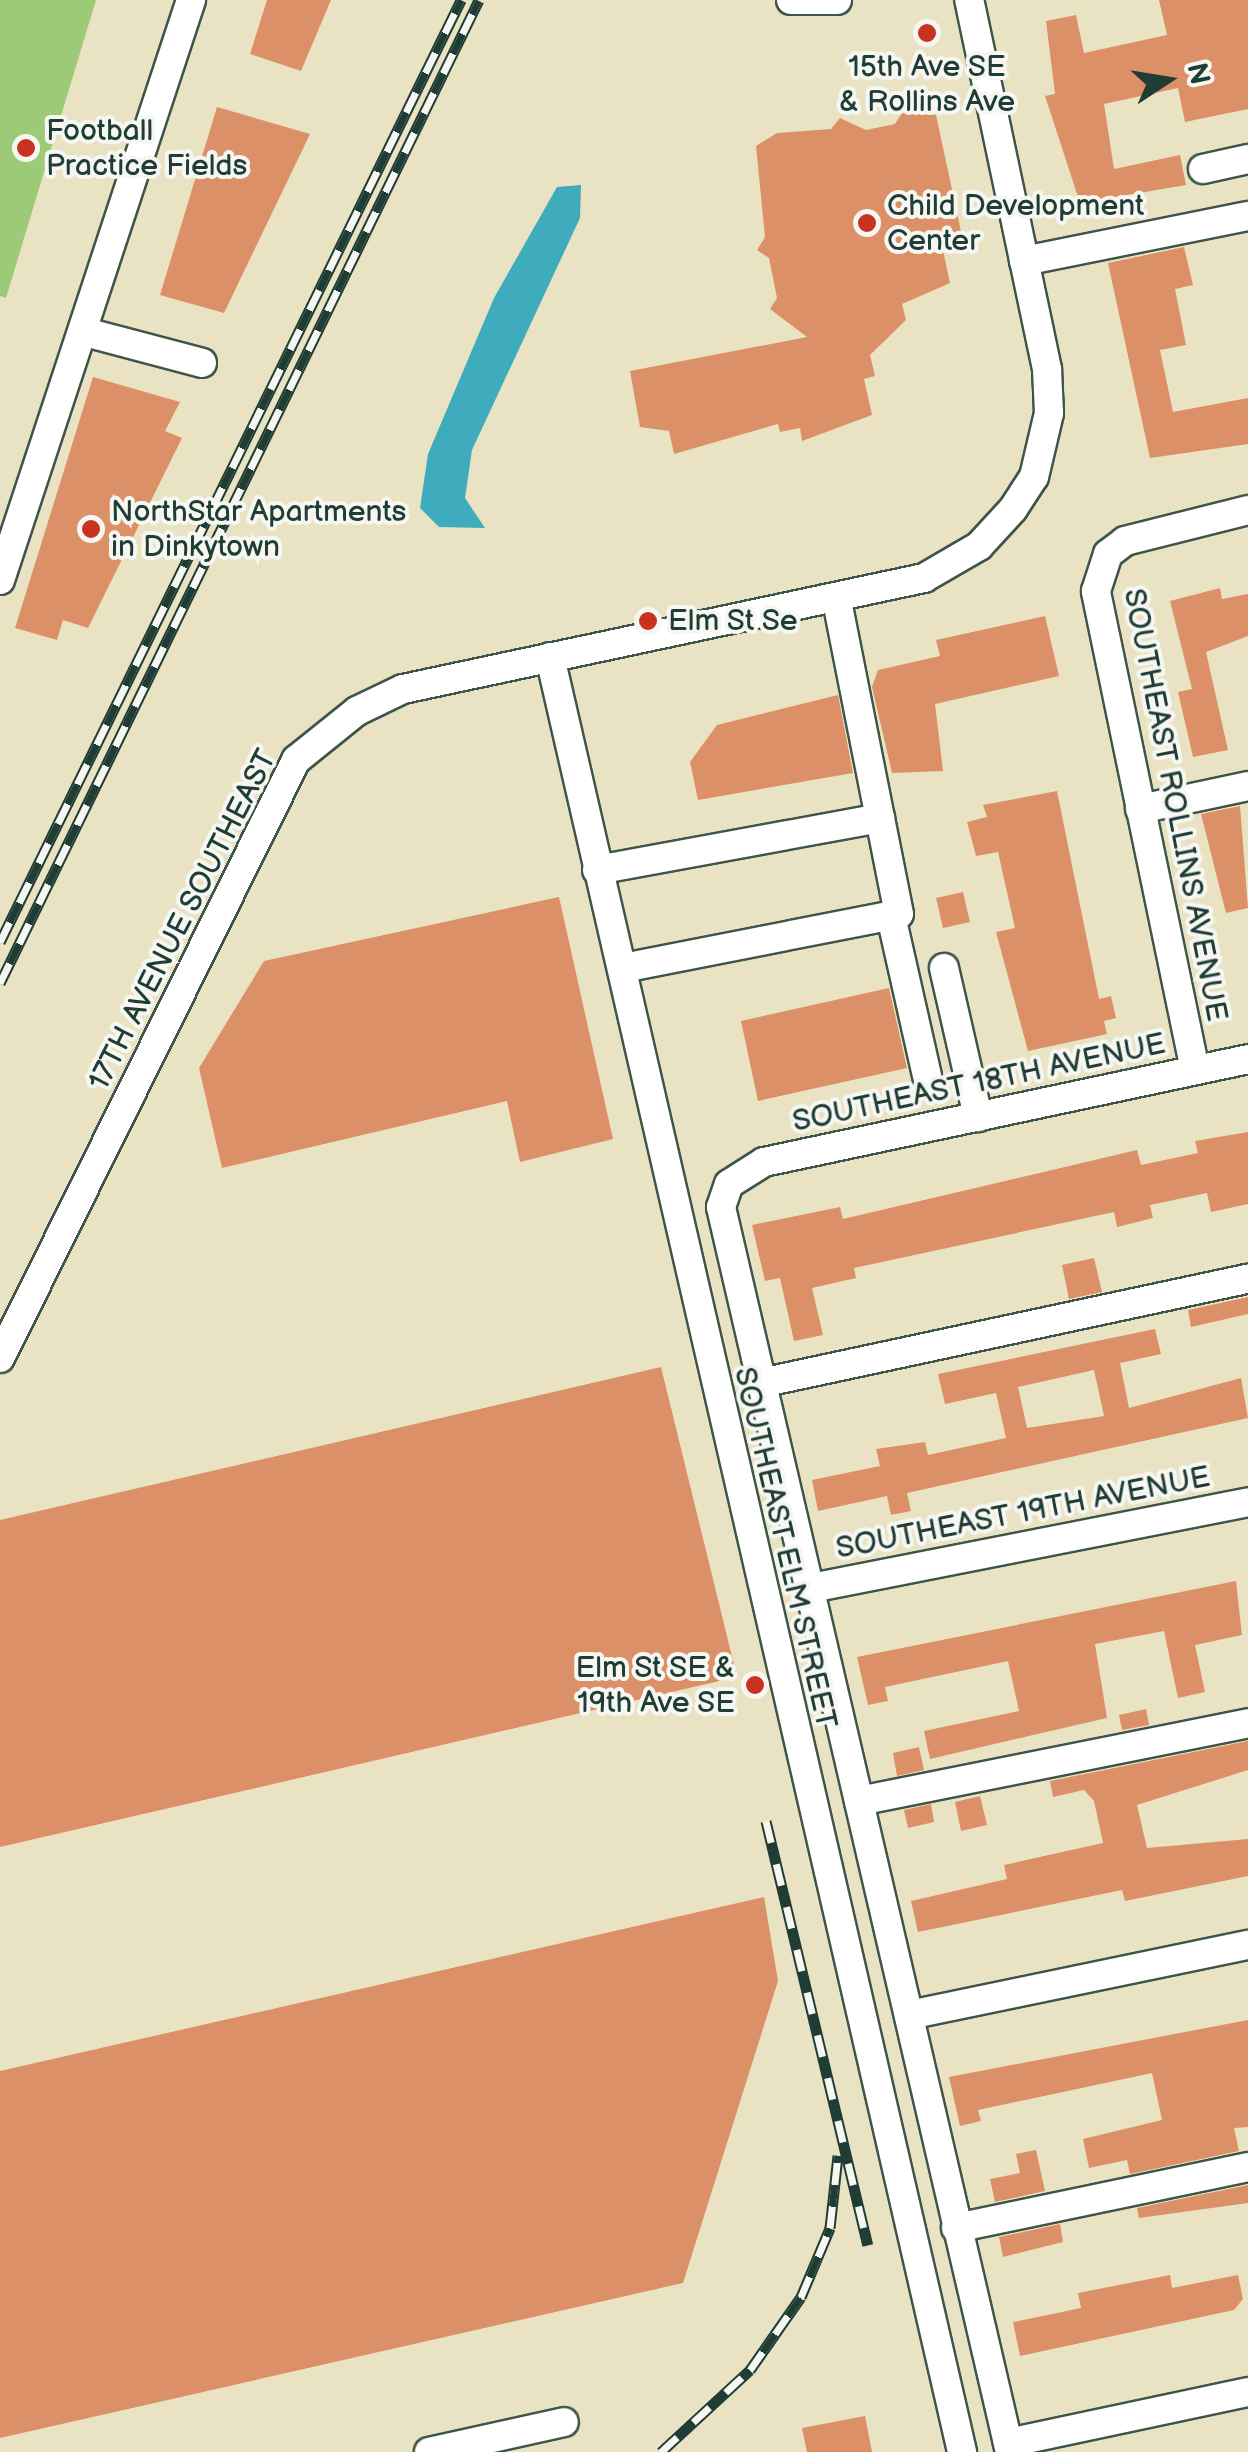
<!DOCTYPE html>
<html>
<head>
<meta charset="utf-8">
<style>
  body { margin:0 }
  #map { position:relative; width:1248px; height:2452px; overflow:hidden; background:#eae3c3; font-family:"Balsamiq Sans",sans-serif }
  div>[style] { position:absolute }
  [style*='--x'] { left:calc(var(--x)*1px); top:calc(var(--y)*1px); width:calc(var(--w)*1px); rotate:calc(var(--a)*1deg) }
  .green>* { inset:0; background:#9dca77 }
  .water>* { inset:0; background:#3eacbc }
  .building>* { inset:0; background:#dc9067 }
  .roads { filter:drop-shadow(2px 0 #3d5649) drop-shadow(-2px 0 #3d5649) drop-shadow(0 2px #3d5649) drop-shadow(0 -2px #3d5649) }
  .minor>* { height:28px; margin:-14px; padding:0 14px; transform-origin:14px; border-radius:14px; background:#fff }
  .rail>* { height:11px; margin-top:-5.5px; transform-origin:0; background:repeating-linear-gradient(90deg,#f6f6f2 0 22px,#1f3d34 0 44px); box-sizing:border-box; border-block:2px solid #1f3d34 }
  .dots>* { width:28px; height:28px; translate:-50% -50%; box-sizing:border-box; border:5px solid #f6f6f2; border-radius:50% }
  span { translate:-50% -50%; white-space:nowrap; text-align:center; line-height:1.15; -webkit-text-stroke:8px #f6f6f2; paint-order:stroke }
  .poi-label { font-size:30px; color:#1f3d34 }
  .left { translate:0 -50%; text-align:left }
  .right { translate:-100% -50%; text-align:right }
  .street-label { font-size:30px; color:#1f3d34 }
  .north { position:absolute; left:1118px; top:30px; width:100px; height:100px; -webkit-text-stroke:8px #f6f6f2; paint-order:stroke; rotate:78deg; font-size:28px; font-weight:700; line-height:40px; text-align:center; color:#1f3d34 }
  .north::after { content:''; display:block; margin:auto; width:35px; height:45px; background:#1f3d34; clip-path:polygon(50% 0,100% 100%,50% 72%,0 100%) }
</style>
</head>
<body>
<div id="map">
  <div class="green">
    <i style="clip-path:polygon(0 0,96px 0,6px 298px,0 296px)"></i>
  </div>
  <div class="water">
    <i style="clip-path:polygon(581px 185px,580px 218px,472px 450px,465px 498px,485px 528px,439px 527px,420px 508px,428px 454px,494px 298px,557px 187px)"></i>
  </div>
  <div class="building">
    <i style="clip-path:polygon(267px 0,331px 0,301px 71px,250px 54px)"></i>
    <i style="clip-path:polygon(1159px 0,1248px 0,1248px 109px,1185px 122px,1178px 88px,1104px 104px,1114px 169px,1180px 155px,1186px 185px,1080px 203px,1045px 96px,1055px 94px,1046px 21px,1076px 15px,1084px 53px,1167px 35px)"></i>
    <i style="clip-path:polygon(217px 107px,310px 134px,224px 313px,160px 295px)"></i>
    <i style="clip-path:polygon(902px 113px,936px 115px,962px 236px,941px 241px,950px 283px,902px 304px,906px 320px,870px 355px,875px 376px,864px 379px,872px 415px,802px 441px,800px 428px,780px 432px,778px 424px,674px 454px,669px 431px,640px 427px,630px 371px,807px 337px,770px 309px,777px 298px,769px 258px,757px 250px,765px 237px,756px 146px,777px 133px,831px 129px,840px 118px,866px 130px,895px 124px)"></i>
    <i style="clip-path:polygon(1184px 247px,1193px 285px,1175px 289px,1186px 345px,1160px 350px,1173px 412px,1248px 398px,1248px 444px,1150px 458px,1108px 263px)"></i>
    <i style="clip-path:polygon(93px 377px,180px 402px,165px 431px,182px 438px,88px 628px,63px 620px,57px 640px,15px 628px)"></i>
    <i style="clip-path:polygon(1220px 588px,1222px 599px,1248px 594px,1248px 636px,1206px 652px,1228px 750px,1193px 757px,1178px 692px,1192px 689px,1170px 601px)"></i>
    <i style="clip-path:polygon(1045px 616px,1059px 676px,935px 704px,943px 771px,892px 773px,872px 687px,878px 670px,940px 656px,936px 640px)"></i>
    <i style="clip-path:polygon(838px 695px,853px 773px,698px 800px,690px 762px,717px 725px)"></i>
    <i style="clip-path:polygon(1057px 791px,1099px 999px,1111px 996px,1116px 1018px,1104px 1021px,1107px 1034px,1028px 1051px,996px 932px,1015px 928px,998px 852px,976px 856px,967px 822px,987px 817px,983px 805px)"></i>
    <i style="clip-path:polygon(1240px 806px,1248px 908px,1226px 913px,1201px 814px)"></i>
    <i style="clip-path:polygon(963px 892px,970px 922px,943px 928px,936px 898px)"></i>
    <i style="clip-path:polygon(559px 897px,613px 1139px,520px 1162px,507px 1101px,222px 1168px,199px 1068px,264px 961px)"></i>
    <i style="clip-path:polygon(889px 988px,907px 1068px,758px 1101px,741px 1021px)"></i>
    <i style="clip-path:polygon(1248px 1132px,1248px 1204px,1211px 1212px,1207px 1193px,1150px 1205px,1153px 1218px,1117px 1227px,1114px 1212px,854px 1268px,856px 1278px,812px 1288px,823px 1335px,794px 1341px,780px 1278px,765px 1281px,752px 1225px,840px 1207px,843px 1219px,1137px 1150px,1141px 1165px,1198px 1153px,1195px 1141px)"></i>
    <i style="clip-path:polygon(1094px 1258px,1102px 1292px,1069px 1299px,1062px 1265px)"></i>
    <i style="clip-path:polygon(1248px 1297px,1248px 1314px,1191px 1327px,1188px 1310px)"></i>
    <i style="clip-path:polygon(evenodd,1155px 1329px,1161px 1354px,1120px 1363px,1129px 1408px,1241px 1378px,1248px 1418px,907px 1493px,911px 1511px,891px 1515px,887px 1496px,818px 1511px,812px 1480px,880px 1466px,876px 1449px,925px 1442px,928px 1455px,1006px 1438px,996px 1393px,945px 1404px,938px 1374px,1155px 1329px,1094px 1370px,1104px 1416px,1027px 1428px,1018px 1387px,1094px 1370px)"></i>
    <i style="clip-path:polygon(661px 1367px,737px 1677px,0 1847px,0 1520px)"></i>
    <i style="clip-path:polygon(1236px 1581px,1242px 1635px,1195px 1645px,1205px 1692px,1178px 1698px,1164px 1631px,1095px 1644px,1107px 1718px,930px 1759px,924px 1731px,1019px 1711px,1008px 1661px,885px 1687px,888px 1701px,868px 1705px,857px 1657px)"></i>
    <i style="clip-path:polygon(1146px 1709px,1149px 1725px,1122px 1730px,1119px 1715px)"></i>
    <i style="clip-path:polygon(1248px 1741px,1248px 1770px,1137px 1805px,1147px 1848px,1248px 1839px,1248px 1876px,1125px 1901px,1122px 1890px,918px 1932px,911px 1901px,1007px 1879px,1004px 1865px,1103px 1843px,1094px 1801px,1084px 1790px,1053px 1797px,1050px 1781px)"></i>
    <i style="clip-path:polygon(919px 1747px,924px 1770px,897px 1776px,893px 1753px)"></i>
    <i style="clip-path:polygon(980px 1796px,987px 1825px,961px 1831px,955px 1802px)"></i>
    <i style="clip-path:polygon(931px 1804px,934px 1822px,908px 1828px,904px 1810px)"></i>
    <i style="clip-path:polygon(764px 1897px,778px 1981px,683px 2283px,0 2438px,0 2071px)"></i>
    <i style="clip-path:polygon(1248px 2020px,1248px 2127px,1234px 2128px,1239px 2151px,1130px 2174px,1127px 2160px,1089px 2168px,1083px 2139px,1162px 2120px,1152px 2073px,978px 2110px,981px 2121px,960px 2126px,949px 2077px)"></i>
    <i style="clip-path:polygon(1036px 2150px,1045px 2191px,995px 2202px,990px 2179px,1020px 2173px,1016px 2154px)"></i>
    <i style="clip-path:polygon(1248px 2185px,1248px 2203px,1139px 2218px,1137px 2208px)"></i>
    <i style="clip-path:polygon(1060px 2224px,1063px 2242px,1003px 2257px,999px 2237px)"></i>
    <i style="clip-path:polygon(1170px 2275px,1172px 2288px,1238px 2275px,1243px 2299px,1234px 2310px,1020px 2356px,1013px 2322px,1081px 2308px,1078px 2293px)"></i>
    <i style="clip-path:polygon(865px 2416px,872px 2452px,807px 2452px,802px 2428px)"></i>
  </div>
  <div class="roads">
    <div class="minor">
      <i style="--x:791;--y:0;--w:46;--a:0"></i>
      <i style="--x:1203;--y:169;--w:46;--a:-12.5"></i>
      <i style="--x:1024;--y:261;--w:228;--a:-11.4"></i>
      <i style="--x:85;--y:332;--w:121;--a:14.8"></i>
      <i style="--x:0;--y:580;--w:611;--a:-71.77"></i>
      <i style="--x:550;--y:657;--w:1842;--a:77.07"></i>
      <i style="--x:1140;--y:809;--w:110;--a:-12"></i>
      <i style="--x:597;--y:870;--w:288;--a:-10.4"></i>
      <i style="--x:891;--y:916;--w:164;--a:77.3"></i>
      <i style="--x:623;--y:968;--w:281;--a:-11.1"></i>
      <i style="--x:899;--y:914;--w:323;--a:-101.2"></i>
      <i style="--x:944;--y:968;--w:153;--a:77.1"></i>
      <i style="--x:1195;--y:1070;--w:489;--a:-101.7"></i>
      <i style="--x:1096;--y:591;--w:39;--a:-72"></i>
      <i style="--x:1108;--y:554;--w:21;--a:-37"></i>
      <i style="--x:1125;--y:541;--w:127;--a:-14.1"></i>
      <i style="--x:0;--y:1358;--w:667;--a:-63.67"></i>
      <i style="--x:296;--y:760;--w:78;--a:-38.8"></i>
      <i style="--x:357;--y:711;--w:51;--a:-25.6"></i>
      <i style="--x:403;--y:689;--w:533;--a:-12.03"></i>
      <i style="--x:924;--y:578;--w:64;--a:-30.2"></i>
      <i style="--x:979;--y:546;--w:50;--a:-47.4"></i>
      <i style="--x:1013;--y:509;--w:38;--a:-57"></i>
      <i style="--x:1034;--y:477;--w:66;--a:-76.8"></i>
      <i style="--x:1049;--y:413;--w:44;--a:-92.6"></i>
      <i style="--x:1047;--y:369;--w:377;--a:-101.9"></i>
      <i style="--x:761;--y:1383;--w:498;--a:-12.1"></i>
      <i style="--x:811;--y:1588;--w:445;--a:-11.1"></i>
      <i style="--x:859;--y:1801;--w:397;--a:-11.3"></i>
      <i style="--x:909;--y:2015;--w:346;--a:-11.7"></i>
      <i style="--x:956;--y:2228;--w:298;--a:-11.8"></i>
      <i style="--x:1008;--y:2443;--w:245;--a:-12"></i>
      <i style="--x:429;--y:2452;--w:138;--a:-12.5"></i>
      <i style="--x:1010;--y:2452;--w:1278;--a:-103.07"></i>
      <i style="--x:721;--y:1207;--w:24;--a:-71"></i>
      <i style="--x:729;--y:1184;--w:41;--a:-32.2"></i>
      <i style="--x:764;--y:1162;--w:495;--a:-12"></i>
    </div>
  </div>
  <div class="rail">
    <i style="--x:0;--y:942;--w:1049;--a:-63.92"></i>
    <i style="--x:0;--y:983;--w:1093;--a:-64.02"></i>
    <i style="--x:766;--y:1821;--w:436;--a:76.5"></i>
    <i style="--x:661;--y:2452;--w:121;--a:-42.7"></i>
    <i style="--x:750;--y:2370;--w:89;--a:-55.1"></i>
    <i style="--x:801;--y:2297;--w:75;--a:-67.2"></i>
    <i style="--x:830;--y:2228;--w:73;--a:-83.7"></i>
  </div>
  <div class="dots">
    <i style="left:927px;top:33px;background:#c8321e"></i>
    <i style="left:26px;top:148px;background:#c8321e"></i>
    <i style="left:867px;top:223px;background:#c8321e"></i>
    <i style="left:91px;top:529px;background:#c8321e"></i>
    <i style="left:648px;top:621px;background:#c8321e"></i>
    <i style="left:755px;top:1685px;background:#c8321e"></i>
  </div>
  <div class="poi-label">
    <span style="left:927px;top:84px">15th Ave SE<br>&amp; Rollins Ave</span>
    <span class="left" style="left:46px;top:148px">Football<br>Practice Fields</span>
    <span class="left" style="left:887px;top:223px">Child Development<br>Center</span>
    <span class="left" style="left:111px;top:529px">NorthStar Apartments<br>in Dinkytown</span>
    <span class="left" style="left:668px;top:621px">Elm St Se</span>
    <span class="right" style="left:735px;top:1685px">Elm St SE &amp;<br>19th Ave SE</span>
  </div>
  <div class="street-label">
    <span style="left:1175px;top:805px;rotate:79deg">SOUTHEAST ROLLINS AVENUE</span>
    <span style="left:183px;top:920px;rotate:-63deg">17TH AVENUE SOUTHEAST</span>
    <span style="left:979px;top:1083px;rotate:-12deg">SOUTHEAST 18TH AVENUE</span>
    <span style="left:1023px;top:1513px;rotate:-11deg">SOUTHEAST 19TH AVENUE</span>
    <span style="left:785px;top:1548px;rotate:77deg">SOUTHEAST ELM STREET</span>
  </div>
  <div class="north">N</div>
</div>
</body>
</html>
